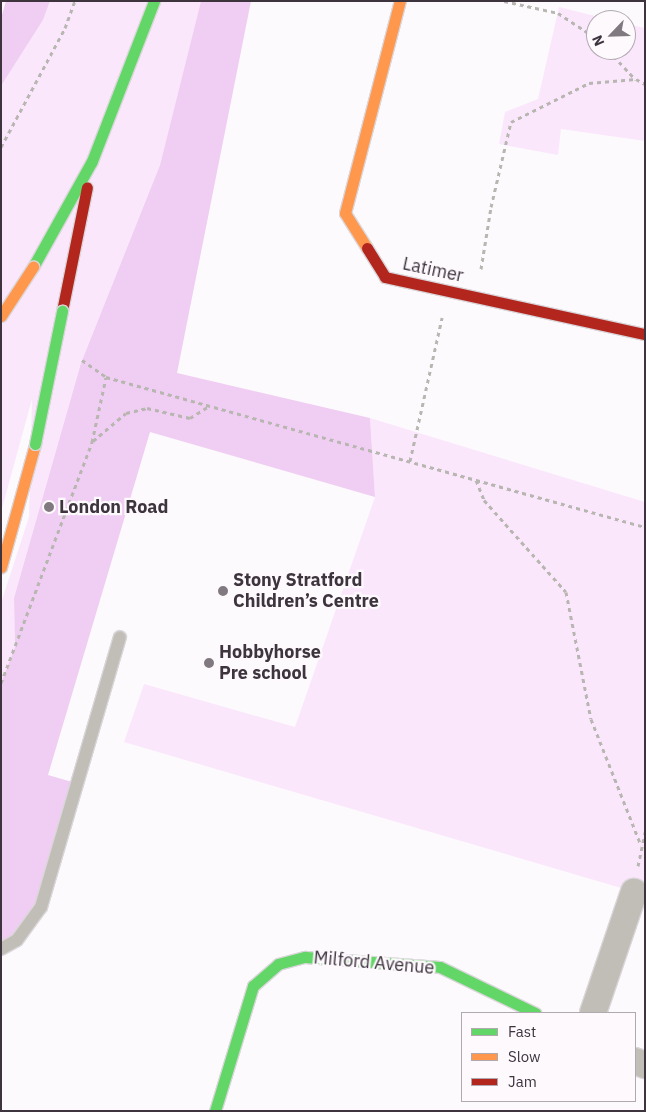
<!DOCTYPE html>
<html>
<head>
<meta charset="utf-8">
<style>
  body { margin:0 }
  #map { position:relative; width:646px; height:1112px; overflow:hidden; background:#fcfafc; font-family:"IBM Plex Sans",sans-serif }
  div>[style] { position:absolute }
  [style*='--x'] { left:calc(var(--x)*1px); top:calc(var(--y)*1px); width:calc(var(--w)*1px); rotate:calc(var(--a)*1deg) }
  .green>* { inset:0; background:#fbe7fc }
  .forest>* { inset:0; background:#f0cdf2 }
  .path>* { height:3px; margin-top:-1.5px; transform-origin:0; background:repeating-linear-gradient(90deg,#b8b6b0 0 4px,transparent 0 8px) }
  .roads { filter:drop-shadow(1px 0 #dad6da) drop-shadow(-1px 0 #dad6da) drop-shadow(0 1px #dad6da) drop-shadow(0 -1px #dad6da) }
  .lane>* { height:12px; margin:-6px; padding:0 6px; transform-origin:6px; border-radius:6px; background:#c0beb6 }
  .street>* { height:26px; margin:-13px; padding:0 13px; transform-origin:13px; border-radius:13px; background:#c0beb6 }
  .fast>* { height:11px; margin:-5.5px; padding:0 5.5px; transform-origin:5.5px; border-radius:5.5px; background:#63d668 }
  .slow>* { height:11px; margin:-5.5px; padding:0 5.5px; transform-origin:5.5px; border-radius:5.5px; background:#ff974d }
  .jam>* { height:11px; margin:-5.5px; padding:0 5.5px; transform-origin:5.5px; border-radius:5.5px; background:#b3261e }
  .bridges { filter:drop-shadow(1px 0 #dad6da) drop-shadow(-1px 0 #dad6da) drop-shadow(0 1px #dad6da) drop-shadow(0 -1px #dad6da) }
  .fast-bridge>* { height:11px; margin:-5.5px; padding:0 5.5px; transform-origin:5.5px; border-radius:5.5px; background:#63d668 }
  .slow-bridge>* { height:11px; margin:-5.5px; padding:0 5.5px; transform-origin:5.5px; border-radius:5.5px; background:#ff974d }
  .dots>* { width:14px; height:14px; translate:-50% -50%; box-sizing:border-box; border:2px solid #fdf9fd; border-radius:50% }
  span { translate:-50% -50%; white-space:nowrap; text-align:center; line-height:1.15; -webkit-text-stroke:4.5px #fdf9fd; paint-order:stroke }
  .street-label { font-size:18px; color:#3d343d }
  .poi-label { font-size:18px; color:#3d343d; font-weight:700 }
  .left { translate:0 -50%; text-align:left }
  .frame { position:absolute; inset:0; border:2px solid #3d343d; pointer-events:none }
  .legend { position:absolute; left:461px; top:1012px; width:175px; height:90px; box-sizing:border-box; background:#fdf9fd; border:1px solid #b0aab0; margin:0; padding:6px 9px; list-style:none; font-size:15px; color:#3d343d }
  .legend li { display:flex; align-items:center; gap:10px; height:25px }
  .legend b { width:25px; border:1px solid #b0aab0 }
  .north { position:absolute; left:586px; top:10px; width:50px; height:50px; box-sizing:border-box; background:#fdf9fd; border:1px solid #b0aab0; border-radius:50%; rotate:246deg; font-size:14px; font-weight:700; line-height:20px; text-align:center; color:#3d343d }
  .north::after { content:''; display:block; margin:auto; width:18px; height:22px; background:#807980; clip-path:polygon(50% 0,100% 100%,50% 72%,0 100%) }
</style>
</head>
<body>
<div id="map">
  <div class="green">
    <i style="clip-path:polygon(50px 1px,201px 1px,160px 165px,81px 363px,14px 598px,15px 647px,1px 683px,1px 603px,29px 517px,32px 399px,1px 512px,1px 86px,43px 20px)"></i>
    <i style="clip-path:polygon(559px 7px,611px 20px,596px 20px,596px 50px,626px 50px,626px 24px,645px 28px,645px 141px,561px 129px,558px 155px,499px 144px,505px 112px,538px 99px)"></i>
    <i style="clip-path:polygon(370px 418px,645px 502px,645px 895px,124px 742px,144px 684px,295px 727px,375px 497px)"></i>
  </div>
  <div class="forest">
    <i style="clip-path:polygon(6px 1px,50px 1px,43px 20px,1px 86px,1px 18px)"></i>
    <i style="clip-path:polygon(201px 1px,251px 1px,177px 373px,370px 418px,375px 497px,150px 432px,48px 775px,79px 784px,41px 907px,1px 949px,1px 683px,15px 647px,14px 598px,81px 363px,160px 165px)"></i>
  </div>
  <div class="path">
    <i style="--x:504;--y:1;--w:55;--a:12.5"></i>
    <i style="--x:558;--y:13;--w:45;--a:33.3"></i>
    <i style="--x:608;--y:50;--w:40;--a:47"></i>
    <i style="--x:1;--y:147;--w:135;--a:-61.7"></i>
    <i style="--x:65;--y:28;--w:29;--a:-70"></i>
    <i style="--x:481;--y:269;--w:63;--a:-80.8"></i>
    <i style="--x:491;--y:207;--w:87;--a:-76.8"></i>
    <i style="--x:511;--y:122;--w:87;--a:-26.6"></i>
    <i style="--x:589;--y:83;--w:47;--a:-4.9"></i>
    <i style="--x:636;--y:79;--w:10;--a:29"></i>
    <i style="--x:82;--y:360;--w:29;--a:35"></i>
    <i style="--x:93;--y:441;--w:43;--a:-40.3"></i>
    <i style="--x:126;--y:413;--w:22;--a:-13"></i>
    <i style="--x:147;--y:408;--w:44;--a:13.1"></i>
    <i style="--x:190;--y:418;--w:22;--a:-32"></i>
    <i style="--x:410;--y:461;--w:147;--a:-77.4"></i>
    <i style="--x:476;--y:480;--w:22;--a:68"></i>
    <i style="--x:484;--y:500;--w:123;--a:48.3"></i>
    <i style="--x:566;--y:592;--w:129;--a:78.9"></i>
    <i style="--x:591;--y:719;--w:136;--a:68.4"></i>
    <i style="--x:1;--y:683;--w:258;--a:-69.3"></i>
    <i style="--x:92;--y:442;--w:66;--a:-77.8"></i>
    <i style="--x:106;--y:377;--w:559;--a:15.55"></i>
    <i style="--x:638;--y:866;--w:35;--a:-78"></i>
  </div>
  <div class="roads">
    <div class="lane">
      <i style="--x:1;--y:949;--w:18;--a:-29"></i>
      <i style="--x:17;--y:940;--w:41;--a:-54"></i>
      <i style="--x:41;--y:907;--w:281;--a:-73.7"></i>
    </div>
    <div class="street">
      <i style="--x:593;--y:1013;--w:128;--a:-71.3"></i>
      <i style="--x:635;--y:1061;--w:11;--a:22"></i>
    </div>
    <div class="fast">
      <i style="--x:33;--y:267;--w:121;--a:-60.9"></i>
      <i style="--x:92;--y:161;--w:172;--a:-68.8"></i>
      <i style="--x:215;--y:1111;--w:131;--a:-73.1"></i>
      <i style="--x:253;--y:986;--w:33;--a:-41"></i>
      <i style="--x:278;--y:964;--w:28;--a:-15"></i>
      <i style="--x:305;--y:957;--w:135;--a:4.2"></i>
      <i style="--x:440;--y:967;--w:106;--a:25.8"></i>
    </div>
    <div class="slow">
      <i style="--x:367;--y:248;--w:41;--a:-122.2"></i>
      <i style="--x:345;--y:213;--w:219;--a:-75.5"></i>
      <i style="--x:1;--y:567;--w:128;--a:-74.5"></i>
    </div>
    <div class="jam">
      <i style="--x:367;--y:248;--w:34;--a:58"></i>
      <i style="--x:385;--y:277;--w:266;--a:12.4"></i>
      <i style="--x:62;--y:311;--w:126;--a:-78.6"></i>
    </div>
  </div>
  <div class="bridges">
    <div class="fast-bridge">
      <i style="--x:35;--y:444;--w:136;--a:-78.5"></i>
    </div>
    <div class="slow-bridge">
      <i style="--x:1;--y:316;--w:59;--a:-56.9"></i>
    </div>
  </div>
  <div class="dots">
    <i style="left:49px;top:507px;background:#807980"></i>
    <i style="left:223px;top:591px;background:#807980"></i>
    <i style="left:209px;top:663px;background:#807980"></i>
  </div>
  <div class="street-label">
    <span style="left:433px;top:270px;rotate:12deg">Latimer</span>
    <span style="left:374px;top:963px;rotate:5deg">Milford Avenue</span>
  </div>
  <div class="poi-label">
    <span class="left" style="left:59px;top:507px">London Road</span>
    <span class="left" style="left:233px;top:591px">Stony Stratford<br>Children’s Centre</span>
    <span class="left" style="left:219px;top:663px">Hobbyhorse<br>Pre school</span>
  </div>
  <div class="frame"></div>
  <ul class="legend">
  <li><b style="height:6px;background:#63d668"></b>Fast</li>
  <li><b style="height:6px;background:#ff974d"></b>Slow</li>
  <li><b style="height:6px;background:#b3261e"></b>Jam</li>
  </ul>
  <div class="north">N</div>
</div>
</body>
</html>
